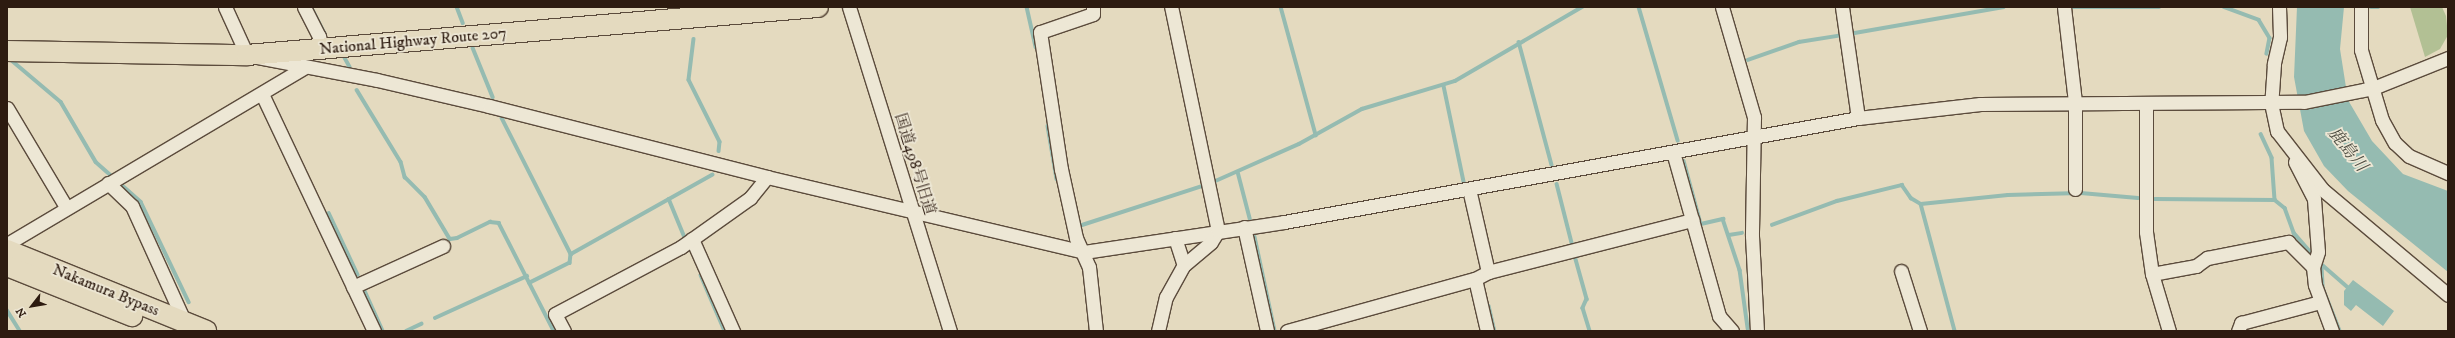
<!DOCTYPE html>
<html>
<head>
<meta charset="utf-8">
<style>
  body { margin:0 }
  #map { position:relative; width:2455px; height:338px; overflow:hidden; background:#e4dabf; font-family:"IM FELL DW Pica","Noto Serif JP",serif }
  div>[style] { position:absolute }
  [style*='--x'] { left:calc(var(--x)*1px); top:calc(var(--y)*1px); width:calc(var(--w)*1px); rotate:calc(var(--a)*1deg) }
  .green>* { inset:0; background:#b2c094 }
  .water>* { inset:0; background:#95bbb1 }
  .stream>* { height:3.5px; margin:-1.75px; padding:0 1.75px; transform-origin:1.75px; border-radius:1.75px; background:#95bbb1 }
  .roads { filter:drop-shadow(1px 0 #5b4b3c) drop-shadow(-1px 0 #5b4b3c) drop-shadow(0 1px #5b4b3c) drop-shadow(0 -1px #5b4b3c) }
  .minor>* { height:13px; margin:-6.5px; padding:0 6.5px; transform-origin:6.5px; border-radius:6.5px; background:#ede7d5 }
  .highway>* { height:20px; margin:-10px; padding:0 10px; transform-origin:10px; border-radius:10px; background:#e4dabf }
  span { translate:-50% -50%; white-space:nowrap; text-align:center; line-height:1.15; -webkit-text-stroke:3.5px #ede7d5; paint-order:stroke }
  .street-label { font-size:16px; color:#2d1b10 }
  .water-label { font-size:17px; color:#4c4b40; font-style:italic }
  .frame { position:absolute; inset:0; border:8px solid #2d1b10; pointer-events:none }
  .north { position:absolute; left:12px; top:286px; width:40px; height:40px; -webkit-text-stroke:3px #ede7d5; paint-order:stroke; rotate:239deg; font-size:11px; font-weight:700; line-height:16px; text-align:center; color:#2d1b10 }
  .north::after { content:''; display:block; margin:auto; width:14px; height:18px; background:#2d1b10; clip-path:polygon(50% 0,100% 100%,50% 72%,0 100%) }
</style>
</head>
<body>
<div id="map">
  <div class="green">
    <i style="clip-path:polygon(2410px 7px,2442px 7px,2446px 16px,2448px 35px,2440px 49px,2425px 57px)"></i>
  </div>
  <div class="water">
    <i style="clip-path:polygon(2297px 7px,2344px 7px,2340px 49px,2348px 100px,2372px 141px,2403px 174px,2448px 191px,2448px 272px,2348px 191px,2324px 166px,2304px 131px,2294px 77px)"></i>
    <i style="clip-path:polygon(2353px 280px,2394px 311px,2383px 326px,2356px 305px,2351px 311px,2344px 305px,2344px 291px)"></i>
  </div>
  <div class="stream">
    <i style="--x:457;--y:7;--w:17;--a:69"></i>
    <i style="--x:1027;--y:7;--w:41;--a:77.3"></i>
    <i style="--x:1281;--y:7;--w:133;--a:74.7"></i>
    <i style="--x:1639;--y:7;--w:139;--a:73.7"></i>
    <i style="--x:2071;--y:7;--w:88;--a:0"></i>
    <i style="--x:2224;--y:7;--w:37;--a:20"></i>
    <i style="--x:2259;--y:20;--w:21;--a:59"></i>
    <i style="--x:2270;--y:38;--w:16;--a:101"></i>
    <i style="--x:2371;--y:7;--w:7;--a:0"></i>
    <i style="--x:313;--y:10;--w:27;--a:63"></i>
    <i style="--x:1849;--y:34;--w:157;--a:-9.9"></i>
    <i style="--x:694;--y:39;--w:41;--a:97"></i>
    <i style="--x:689;--y:80;--w:69;--a:63.4"></i>
    <i style="--x:720;--y:142;--w:9;--a:96"></i>
    <i style="--x:1519;--y:42;--w:127;--a:75"></i>
    <i style="--x:473;--y:48;--w:53;--a:67.8"></i>
    <i style="--x:9;--y:58;--w:68;--a:40.2"></i>
    <i style="--x:61;--y:102;--w:69;--a:59.7"></i>
    <i style="--x:96;--y:162;--w:60;--a:41.6"></i>
    <i style="--x:141;--y:202;--w:111;--a:64.4"></i>
    <i style="--x:345;--y:58;--w:10;--a:61"></i>
    <i style="--x:1748;--y:60;--w:54;--a:-19.4"></i>
    <i style="--x:1799;--y:42;--w:45;--a:-9"></i>
    <i style="--x:1444;--y:86;--w:98;--a:78.2"></i>
    <i style="--x:357;--y:90;--w:84;--a:58.6"></i>
    <i style="--x:401;--y:162;--w:16;--a:75"></i>
    <i style="--x:405;--y:177;--w:28;--a:45"></i>
    <i style="--x:425;--y:197;--w:49;--a:59.2"></i>
    <i style="--x:450;--y:239;--w:7;--a:-8"></i>
    <i style="--x:457;--y:238;--w:37;--a:-26"></i>
    <i style="--x:490;--y:222;--w:9;--a:6"></i>
    <i style="--x:499;--y:223;--w:121;--a:63"></i>
    <i style="--x:502;--y:118;--w:153;--a:63.1"></i>
    <i style="--x:571;--y:254;--w:9;--a:96"></i>
    <i style="--x:570;--y:263;--w:45;--a:153.4"></i>
    <i style="--x:1048;--y:126;--w:54;--a:80.4"></i>
    <i style="--x:2261;--y:134;--w:26;--a:65"></i>
    <i style="--x:2272;--y:158;--w:42;--a:85.9"></i>
    <i style="--x:1684;--y:161;--w:65;--a:74.9"></i>
    <i style="--x:1701;--y:224;--w:23;--a:-13"></i>
    <i style="--x:1723;--y:219;--w:54;--a:71.6"></i>
    <i style="--x:1740;--y:270;--w:59;--a:82.1"></i>
    <i style="--x:1238;--y:172;--w:48;--a:75.4"></i>
    <i style="--x:1211;--y:183;--w:96;--a:-23.9"></i>
    <i style="--x:1299;--y:144;--w:72;--a:-29.1"></i>
    <i style="--x:1362;--y:109;--w:97;--a:-16.8"></i>
    <i style="--x:1455;--y:81;--w:147;--a:-30.2"></i>
    <i style="--x:1557;--y:184;--w:61;--a:75.7"></i>
    <i style="--x:669;--y:199;--w:44;--a:67.5"></i>
    <i style="--x:2155;--y:199;--w:120;--a:0.5"></i>
    <i style="--x:2275;--y:200;--w:13;--a:39"></i>
    <i style="--x:2285;--y:208;--w:27;--a:70"></i>
    <i style="--x:2294;--y:233;--w:29;--a:49"></i>
    <i style="--x:1921;--y:204;--w:131;--a:75"></i>
    <i style="--x:329;--y:213;--w:68;--a:64.9"></i>
    <i style="--x:1772;--y:225;--w:69;--a:-20.3"></i>
    <i style="--x:1837;--y:201;--w:67;--a:-13.8"></i>
    <i style="--x:1902;--y:185;--w:16;--a:55"></i>
    <i style="--x:1911;--y:198;--w:12;--a:31"></i>
    <i style="--x:1921;--y:204;--w:87;--a:-5.9"></i>
    <i style="--x:2008;--y:195;--w:73;--a:-1.6"></i>
    <i style="--x:2081;--y:193;--w:57;--a:5"></i>
    <i style="--x:1076;--y:227;--w:136;--a:-18"></i>
    <i style="--x:1729;--y:235;--w:13;--a:-9"></i>
    <i style="--x:1255;--y:237;--w:96;--a:78"></i>
    <i style="--x:571;--y:254;--w:162;--a:-29.3"></i>
    <i style="--x:1575;--y:256;--w:45;--a:74.4"></i>
    <i style="--x:1587;--y:299;--w:10;--a:114"></i>
    <i style="--x:1583;--y:308;--w:24;--a:73"></i>
    <i style="--x:2318;--y:261;--w:44;--a:41.3"></i>
    <i style="--x:2322;--y:266;--w:22;--a:87"></i>
    <i style="--x:2323;--y:288;--w:46;--a:68.4"></i>
    <i style="--x:701;--y:275;--w:61;--a:66.8"></i>
    <i style="--x:365;--y:291;--w:44;--a:65.8"></i>
    <i style="--x:1489;--y:306;--w:26;--a:77"></i>
    <i style="--x:7;--y:310;--w:25;--a:58"></i>
    <i style="--x:435;--y:318;--w:101;--a:-24.5"></i>
    <i style="--x:406;--y:331;--w:17;--a:-25"></i>
  </div>
  <div class="roads">
    <div class="minor">
      <i style="--x:225;--y:7;--w:53;--a:65.4"></i>
      <i style="--x:247;--y:55;--w:132;--a:10.9"></i>
      <i style="--x:377;--y:80;--w:115;--a:13.1"></i>
      <i style="--x:489;--y:106;--w:287;--a:14.3"></i>
      <i style="--x:767;--y:177;--w:326;--a:13.3"></i>
      <i style="--x:1084;--y:252;--w:202;--a:-8.5"></i>
      <i style="--x:1284;--y:222;--w:583;--a:-10.27"></i>
      <i style="--x:1858;--y:118;--w:123;--a:-6.5"></i>
      <i style="--x:1980;--y:104;--w:324;--a:-0.4"></i>
      <i style="--x:2304;--y:102;--w:70;--a:-11.5"></i>
      <i style="--x:2373;--y:88;--w:81;--a:-21.8"></i>
      <i style="--x:304;--y:7;--w:33;--a:63"></i>
      <i style="--x:319;--y:36;--w:13;--a:77"></i>
      <i style="--x:849;--y:7;--w:339;--a:72.7"></i>
      <i style="--x:1093;--y:7;--w:7;--a:90"></i>
      <i style="--x:1093;--y:14;--w:56;--a:161.2"></i>
      <i style="--x:1040;--y:32;--w:139;--a:81.3"></i>
      <i style="--x:1061;--y:169;--w:71;--a:77.7"></i>
      <i style="--x:1076;--y:238;--w:32;--a:66"></i>
      <i style="--x:1089;--y:267;--w:64;--a:83.8"></i>
      <i style="--x:1722;--y:7;--w:115;--a:73.8"></i>
      <i style="--x:1754;--y:117;--w:119;--a:91"></i>
      <i style="--x:1752;--y:236;--w:95;--a:87"></i>
      <i style="--x:1842;--y:7;--w:112;--a:81.8"></i>
      <i style="--x:2064;--y:7;--w:96;--a:83.4"></i>
      <i style="--x:2075;--y:102;--w:87;--a:90"></i>
      <i style="--x:2279;--y:7;--w:30;--a:88"></i>
      <i style="--x:2280;--y:37;--w:28;--a:103"></i>
      <i style="--x:2274;--y:64;--w:39;--a:94"></i>
      <i style="--x:2271;--y:103;--w:29;--a:78"></i>
      <i style="--x:2277;--y:131;--w:75;--a:52.1"></i>
      <i style="--x:2323;--y:190;--w:163;--a:40"></i>
      <i style="--x:2361;--y:7;--w:43;--a:90"></i>
      <i style="--x:2361;--y:50;--w:73;--a:73.3"></i>
      <i style="--x:2382;--y:120;--w:26;--a:61"></i>
      <i style="--x:2395;--y:143;--w:19;--a:43"></i>
      <i style="--x:2409;--y:156;--w:43;--a:23.6"></i>
      <i style="--x:262;--y:94;--w:262;--a:64.7"></i>
      <i style="--x:2146;--y:104;--w:128;--a:90"></i>
      <i style="--x:2146;--y:232;--w:42;--a:81.9"></i>
      <i style="--x:2152;--y:274;--w:59;--a:73.4"></i>
      <i style="--x:7;--y:108;--w:115;--a:59.2"></i>
      <i style="--x:1673;--y:152;--w:170;--a:74.3"></i>
      <i style="--x:1719;--y:316;--w:20;--a:49"></i>
      <i style="--x:2295;--y:162;--w:42;--a:62.8"></i>
      <i style="--x:2314;--y:199;--w:53;--a:85.7"></i>
      <i style="--x:2318;--y:252;--w:16;--a:108"></i>
      <i style="--x:2313;--y:267;--w:18;--a:84"></i>
      <i style="--x:2315;--y:285;--w:49;--a:69.7"></i>
      <i style="--x:108;--y:183;--w:33;--a:44"></i>
      <i style="--x:132;--y:206;--w:128;--a:65.6"></i>
      <i style="--x:1244;--y:227;--w:107;--a:77.5"></i>
      <i style="--x:1175;--y:238;--w:28;--a:72"></i>
      <i style="--x:692;--y:239;--w:101;--a:66"></i>
      <i style="--x:7;--y:244;--w:345;--a:-30.7"></i>
      <i style="--x:1901;--y:271;--w:63;--a:72.4"></i>
      <i style="--x:1488;--y:272;--w:211;--a:-14.3"></i>
      <i style="--x:2152;--y:274;--w:45;--a:-10.3"></i>
      <i style="--x:2196;--y:266;--w:14;--a:-36"></i>
      <i style="--x:2207;--y:258;--w:83;--a:-11.2"></i>
      <i style="--x:2288;--y:242;--w:35;--a:45"></i>
      <i style="--x:1475;--y:279;--w:53;--a:77"></i>
      <i style="--x:353;--y:287;--w:99;--a:-24.5"></i>
      <i style="--x:564;--y:331;--w:19;--a:-118"></i>
      <i style="--x:555;--y:314;--w:143;--a:-28"></i>
      <i style="--x:681;--y:247;--w:85;--a:-35.4"></i>
      <i style="--x:750;--y:198;--w:27;--a:-51"></i>
      <i style="--x:1158;--y:331;--w:35;--a:-77"></i>
      <i style="--x:1166;--y:297;--w:37;--a:-61"></i>
      <i style="--x:1184;--y:265;--w:35;--a:-40"></i>
      <i style="--x:1211;--y:242;--w:13;--a:-58"></i>
      <i style="--x:1218;--y:231;--w:229;--a:-101.8"></i>
      <i style="--x:1287;--y:331;--w:195;--a:-15.5"></i>
      <i style="--x:1475;--y:279;--w:15;--a:-28"></i>
      <i style="--x:1488;--y:272;--w:85;--a:-102.9"></i>
      <i style="--x:2238;--y:331;--w:9;--a:-69"></i>
      <i style="--x:2241;--y:323;--w:82;--a:-14.9"></i>
    </div>
    <div class="highway">
      <i style="--x:7;--y:51;--w:240;--a:1"></i>
      <i style="--x:247;--y:55;--w:573;--a:-4.81"></i>
      <i style="--x:7;--y:250;--w:215;--a:22.1"></i>
      <i style="--x:7;--y:266;--w:135;--a:21.8"></i>
    </div>
  </div>
  <div class="street-label">
    <span style="left:413px;top:41px;rotate:-5deg">National Highway Route 207</span>
    <span style="left:915px;top:164px;rotate:73deg">国道498号旧道</span>
    <span style="left:106px;top:290px;rotate:22deg">Nakamura Bypass</span>
  </div>
  <div class="water-label">
    <span style="left:2347px;top:150px;rotate:51deg">鹿島川</span>
  </div>
  <div class="frame"></div>
  <div class="north">N</div>
</div>
</body>
</html>
